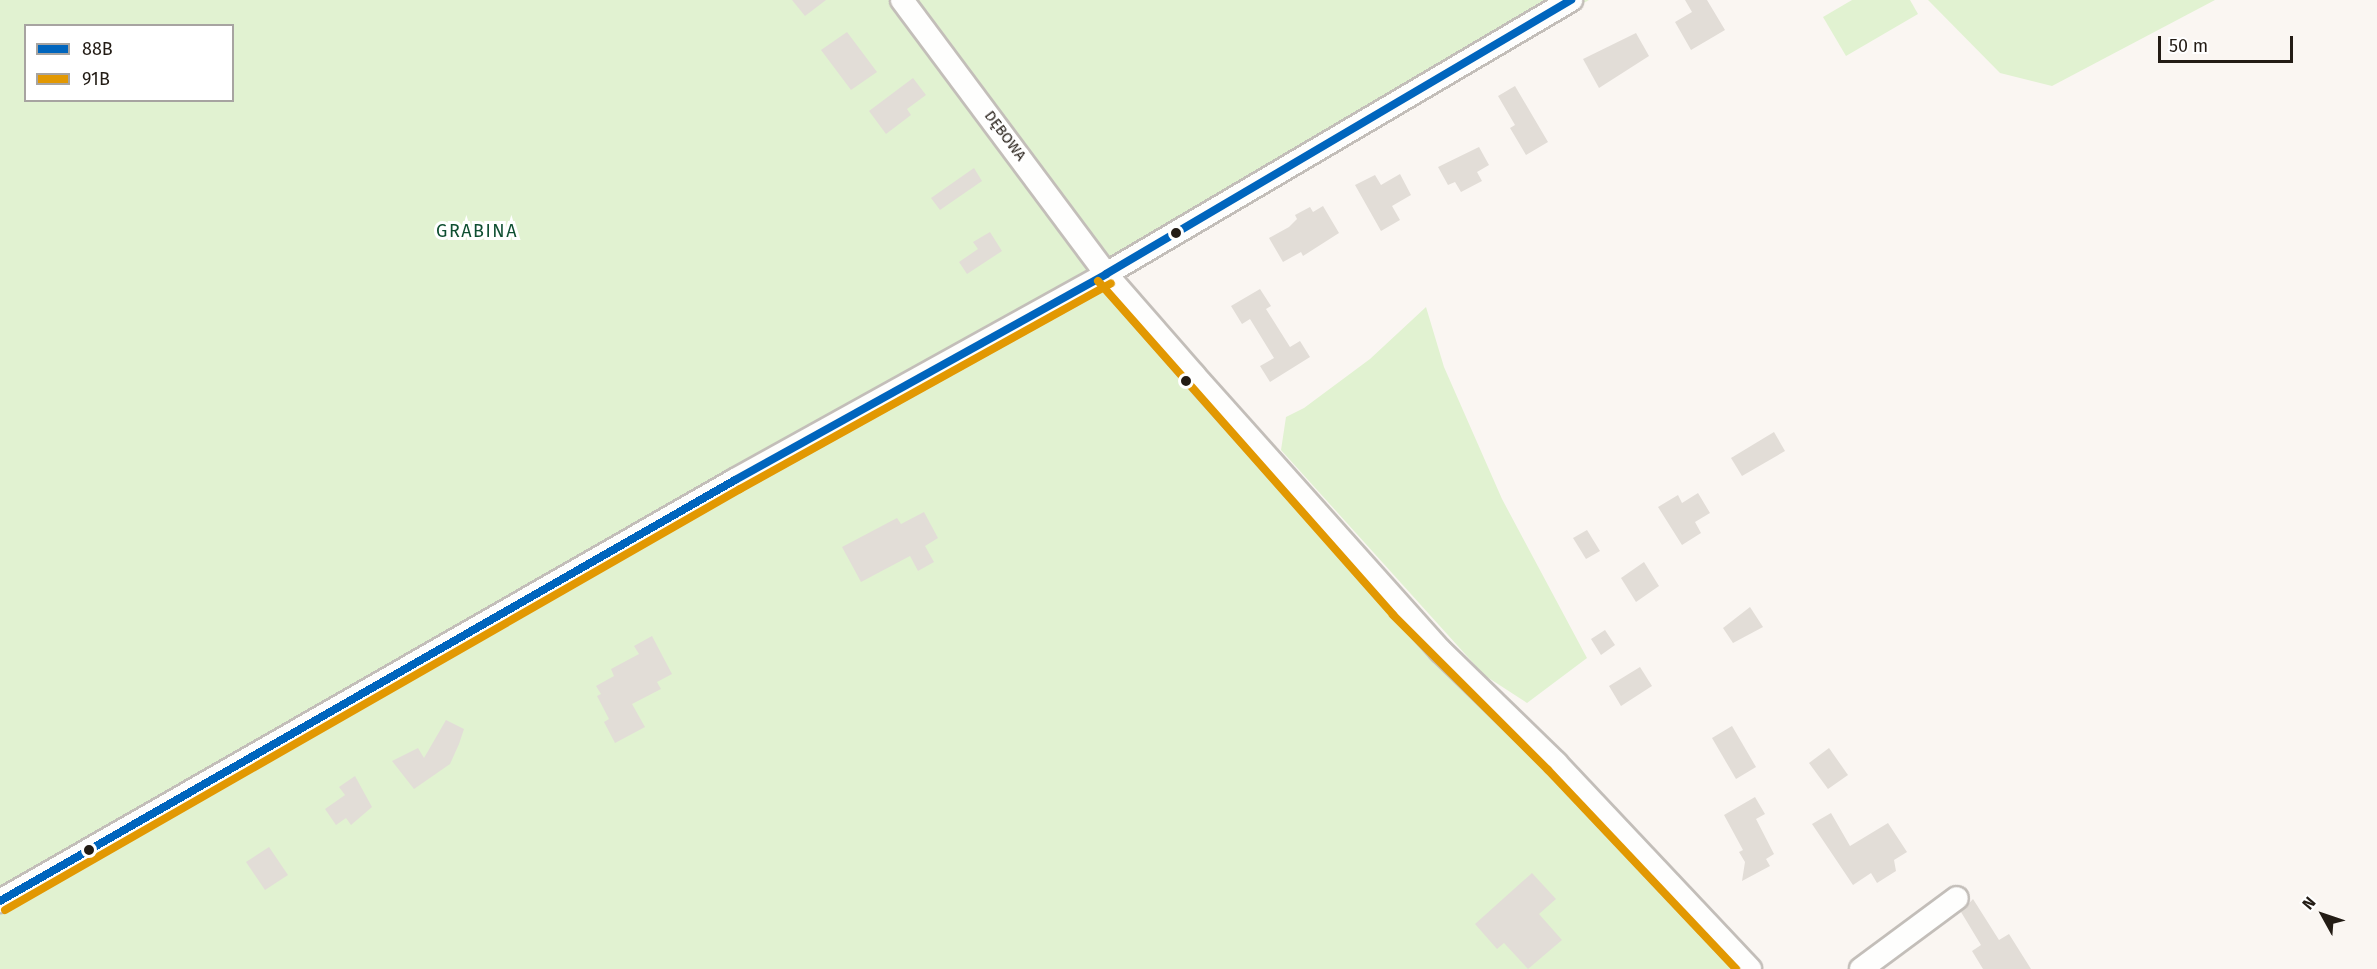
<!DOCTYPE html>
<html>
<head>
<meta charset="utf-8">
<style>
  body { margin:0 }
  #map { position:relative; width:2377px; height:969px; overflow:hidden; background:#faf6f2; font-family:"Fira Sans",sans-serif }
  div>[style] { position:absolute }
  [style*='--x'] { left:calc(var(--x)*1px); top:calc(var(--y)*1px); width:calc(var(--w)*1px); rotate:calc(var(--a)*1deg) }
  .green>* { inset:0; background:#e1f2d1 }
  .building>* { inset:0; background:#e2ddd7 }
  .roads { filter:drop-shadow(2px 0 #c3beb9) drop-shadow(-2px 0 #c3beb9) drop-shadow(0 2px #c3beb9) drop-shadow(0 -2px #c3beb9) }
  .minor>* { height:22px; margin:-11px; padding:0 11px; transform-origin:11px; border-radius:11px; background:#fefefd }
  .bus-1>* { height:8px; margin:-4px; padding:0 4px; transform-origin:4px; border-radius:4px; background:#0065bd }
  .bus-2>* { height:8px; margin:-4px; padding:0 4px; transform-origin:4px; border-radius:4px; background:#e29802 }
  .dots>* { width:16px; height:16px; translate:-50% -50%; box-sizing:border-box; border:3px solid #fff; border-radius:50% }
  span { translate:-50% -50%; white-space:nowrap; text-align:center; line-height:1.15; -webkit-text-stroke:6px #fff; paint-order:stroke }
  .street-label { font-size:15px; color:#231c15 }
  .quarter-label { font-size:18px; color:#0f4f32; letter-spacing:1.5px }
  .legend { position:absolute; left:24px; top:24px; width:210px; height:78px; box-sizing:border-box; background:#fff; border:2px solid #a7a4a1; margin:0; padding:8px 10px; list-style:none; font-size:18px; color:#231c15 }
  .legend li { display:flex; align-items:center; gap:12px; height:30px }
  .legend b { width:30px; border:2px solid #a7a4a1 }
  .north { position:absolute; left:2293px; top:885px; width:60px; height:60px; -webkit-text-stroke:4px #fff; paint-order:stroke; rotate:310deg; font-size:16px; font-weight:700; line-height:24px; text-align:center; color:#231c15 }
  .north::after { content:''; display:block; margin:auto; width:21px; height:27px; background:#231c15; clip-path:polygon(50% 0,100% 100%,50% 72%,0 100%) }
  .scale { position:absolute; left:2158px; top:36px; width:135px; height:27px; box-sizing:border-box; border:3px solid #231c15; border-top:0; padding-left:8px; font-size:18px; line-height:21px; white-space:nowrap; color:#231c15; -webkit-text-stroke:4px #fff; paint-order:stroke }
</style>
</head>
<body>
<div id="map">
  <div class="green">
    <i style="clip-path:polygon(evenodd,0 0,1589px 0,1103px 278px,1750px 969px,0 969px,0 0,26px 26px,232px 26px,232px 100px,26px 100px,26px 26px)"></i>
    <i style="clip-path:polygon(1852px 0,1910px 0,1918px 14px,1846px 56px,1823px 17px)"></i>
    <i style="clip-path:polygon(1928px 0,2215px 0,2052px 86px,2000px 73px)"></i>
    <i style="clip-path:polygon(1426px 307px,1444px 367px,1502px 499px,1587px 658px,1527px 703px,1484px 675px,1281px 450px,1286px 417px,1304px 408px,1370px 359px)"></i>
  </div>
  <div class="building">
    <i style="clip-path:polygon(792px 0,826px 0,805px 16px)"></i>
    <i style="clip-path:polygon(1685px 0,1707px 0,1725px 30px,1691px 50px,1675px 22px,1692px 12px)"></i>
    <i style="clip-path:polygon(847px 32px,877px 72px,851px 90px,821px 50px)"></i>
    <i style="clip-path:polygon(1636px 33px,1649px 56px,1599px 88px,1583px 59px)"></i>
    <i style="clip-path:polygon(913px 78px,926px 95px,907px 109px,911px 115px,886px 134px,869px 111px)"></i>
    <i style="clip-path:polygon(1515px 86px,1548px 142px,1526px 155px,1510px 128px,1515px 125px,1498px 96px)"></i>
    <i style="clip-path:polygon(1479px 147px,1489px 165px,1477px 172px,1482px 181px,1461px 192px,1455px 182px,1448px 185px,1438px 167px)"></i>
    <i style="clip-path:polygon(974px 168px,982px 181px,940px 210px,931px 198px)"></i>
    <i style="clip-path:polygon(1400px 174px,1411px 195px,1392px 206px,1400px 220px,1381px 231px,1355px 185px,1375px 175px,1381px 185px)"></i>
    <i style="clip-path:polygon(1323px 206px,1339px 233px,1303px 256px,1301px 252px,1283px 262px,1269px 238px,1289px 227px,1297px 219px,1295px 215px,1310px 207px,1313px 212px)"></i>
    <i style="clip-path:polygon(990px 232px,1002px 251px,967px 274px,959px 262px,978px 249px,973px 242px)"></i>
    <i style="clip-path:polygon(1260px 289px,1271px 306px,1266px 309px,1290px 347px,1300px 341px,1310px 357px,1270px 382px,1260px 366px,1274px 358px,1250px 319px,1242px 324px,1231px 306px)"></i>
    <i style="clip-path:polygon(1774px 432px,1785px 451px,1742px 476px,1731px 458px)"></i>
    <i style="clip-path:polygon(1698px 493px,1710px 513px,1695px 522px,1701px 533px,1682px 545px,1658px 507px,1678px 495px,1682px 503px)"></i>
    <i style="clip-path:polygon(924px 512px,938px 538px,925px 546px,934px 562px,918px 571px,910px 556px,861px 582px,842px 547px,897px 518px,901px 524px)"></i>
    <i style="clip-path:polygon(1587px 530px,1600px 551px,1586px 559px,1573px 538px)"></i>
    <i style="clip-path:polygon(1644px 562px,1659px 586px,1636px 602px,1621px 578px)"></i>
    <i style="clip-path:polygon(1750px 607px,1763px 627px,1733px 643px,1723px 628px)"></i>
    <i style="clip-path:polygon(1605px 630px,1615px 645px,1601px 655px,1591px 639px)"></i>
    <i style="clip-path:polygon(652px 636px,672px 674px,657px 682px,661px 689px,632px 704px,645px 727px,615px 743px,604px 722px,609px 719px,597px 696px,601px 694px,596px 686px,614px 676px,611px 669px,639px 654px,634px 646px)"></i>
    <i style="clip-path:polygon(1640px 667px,1652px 686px,1621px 706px,1609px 686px)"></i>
    <i style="clip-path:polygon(446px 720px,464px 729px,459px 744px,450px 764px,414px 789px,392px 761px,418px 748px,424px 758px)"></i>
    <i style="clip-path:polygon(1732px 726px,1756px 767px,1736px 779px,1712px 738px)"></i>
    <i style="clip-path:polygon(1829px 748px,1848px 775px,1828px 789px,1809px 763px)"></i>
    <i style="clip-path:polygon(355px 776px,372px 807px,351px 825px,346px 818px,336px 825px,325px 809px,345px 795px,339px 787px)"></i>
    <i style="clip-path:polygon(1755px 797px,1765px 814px,1756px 819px,1774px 854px,1766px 859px,1770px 866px,1742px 881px,1745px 862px,1739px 852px,1743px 850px,1724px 815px)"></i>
    <i style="clip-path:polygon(1831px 813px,1850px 846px,1888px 823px,1907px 852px,1894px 860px,1896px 871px,1877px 883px,1871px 873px,1853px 885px,1812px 824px)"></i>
    <i style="clip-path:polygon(269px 847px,288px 875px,265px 890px,246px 862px)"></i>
    <i style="clip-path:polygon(1532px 873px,1556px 899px,1539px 914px,1562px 940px,1528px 969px,1504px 943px,1497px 949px,1475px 924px)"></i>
    <i style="clip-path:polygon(1973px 899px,1999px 940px,2009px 934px,2031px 969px,1983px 969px,1972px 951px,1981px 945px,1961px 912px)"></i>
  </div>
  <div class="roads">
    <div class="minor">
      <i style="--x:902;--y:0;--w:342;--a:53.3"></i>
      <i style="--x:1106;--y:274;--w:134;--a:48.9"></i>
      <i style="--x:1194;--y:375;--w:370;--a:48.2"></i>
      <i style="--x:1441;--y:651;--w:161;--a:44.2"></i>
      <i style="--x:1556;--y:763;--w:283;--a:46.7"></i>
      <i style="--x:0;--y:901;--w:847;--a:-29.8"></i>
      <i style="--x:735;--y:480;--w:424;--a:-29"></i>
      <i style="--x:1106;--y:274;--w:540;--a:-30.51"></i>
      <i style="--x:1861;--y:969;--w:119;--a:-36.5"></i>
    </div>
  </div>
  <div class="bus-1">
    <i style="--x:0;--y:901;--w:847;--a:-29.8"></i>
    <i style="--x:735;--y:480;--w:424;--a:-29"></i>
    <i style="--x:1106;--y:274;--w:540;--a:-30.51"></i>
  </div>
  <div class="bus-2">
    <i style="--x:1098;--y:281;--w:446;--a:48.5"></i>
    <i style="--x:1393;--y:615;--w:219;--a:45"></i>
    <i style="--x:1548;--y:770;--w:274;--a:46.6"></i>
    <i style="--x:5;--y:910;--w:847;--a:-29.8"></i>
    <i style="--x:740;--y:489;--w:424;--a:-29"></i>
  </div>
  <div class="dots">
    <i style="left:1176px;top:233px;background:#231c15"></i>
    <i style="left:1186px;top:381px;background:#231c15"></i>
    <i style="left:89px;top:850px;background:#231c15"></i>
  </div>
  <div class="street-label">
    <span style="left:1005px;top:136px;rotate:53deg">DĘBOWA</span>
  </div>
  <div class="quarter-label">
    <span style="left:477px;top:231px">GRABINA</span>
  </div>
  <ul class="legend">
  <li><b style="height:8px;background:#0065bd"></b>88B</li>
  <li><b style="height:8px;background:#e29802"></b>91B</li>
  </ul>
  <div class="north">N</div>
  <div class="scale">50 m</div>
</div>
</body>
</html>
